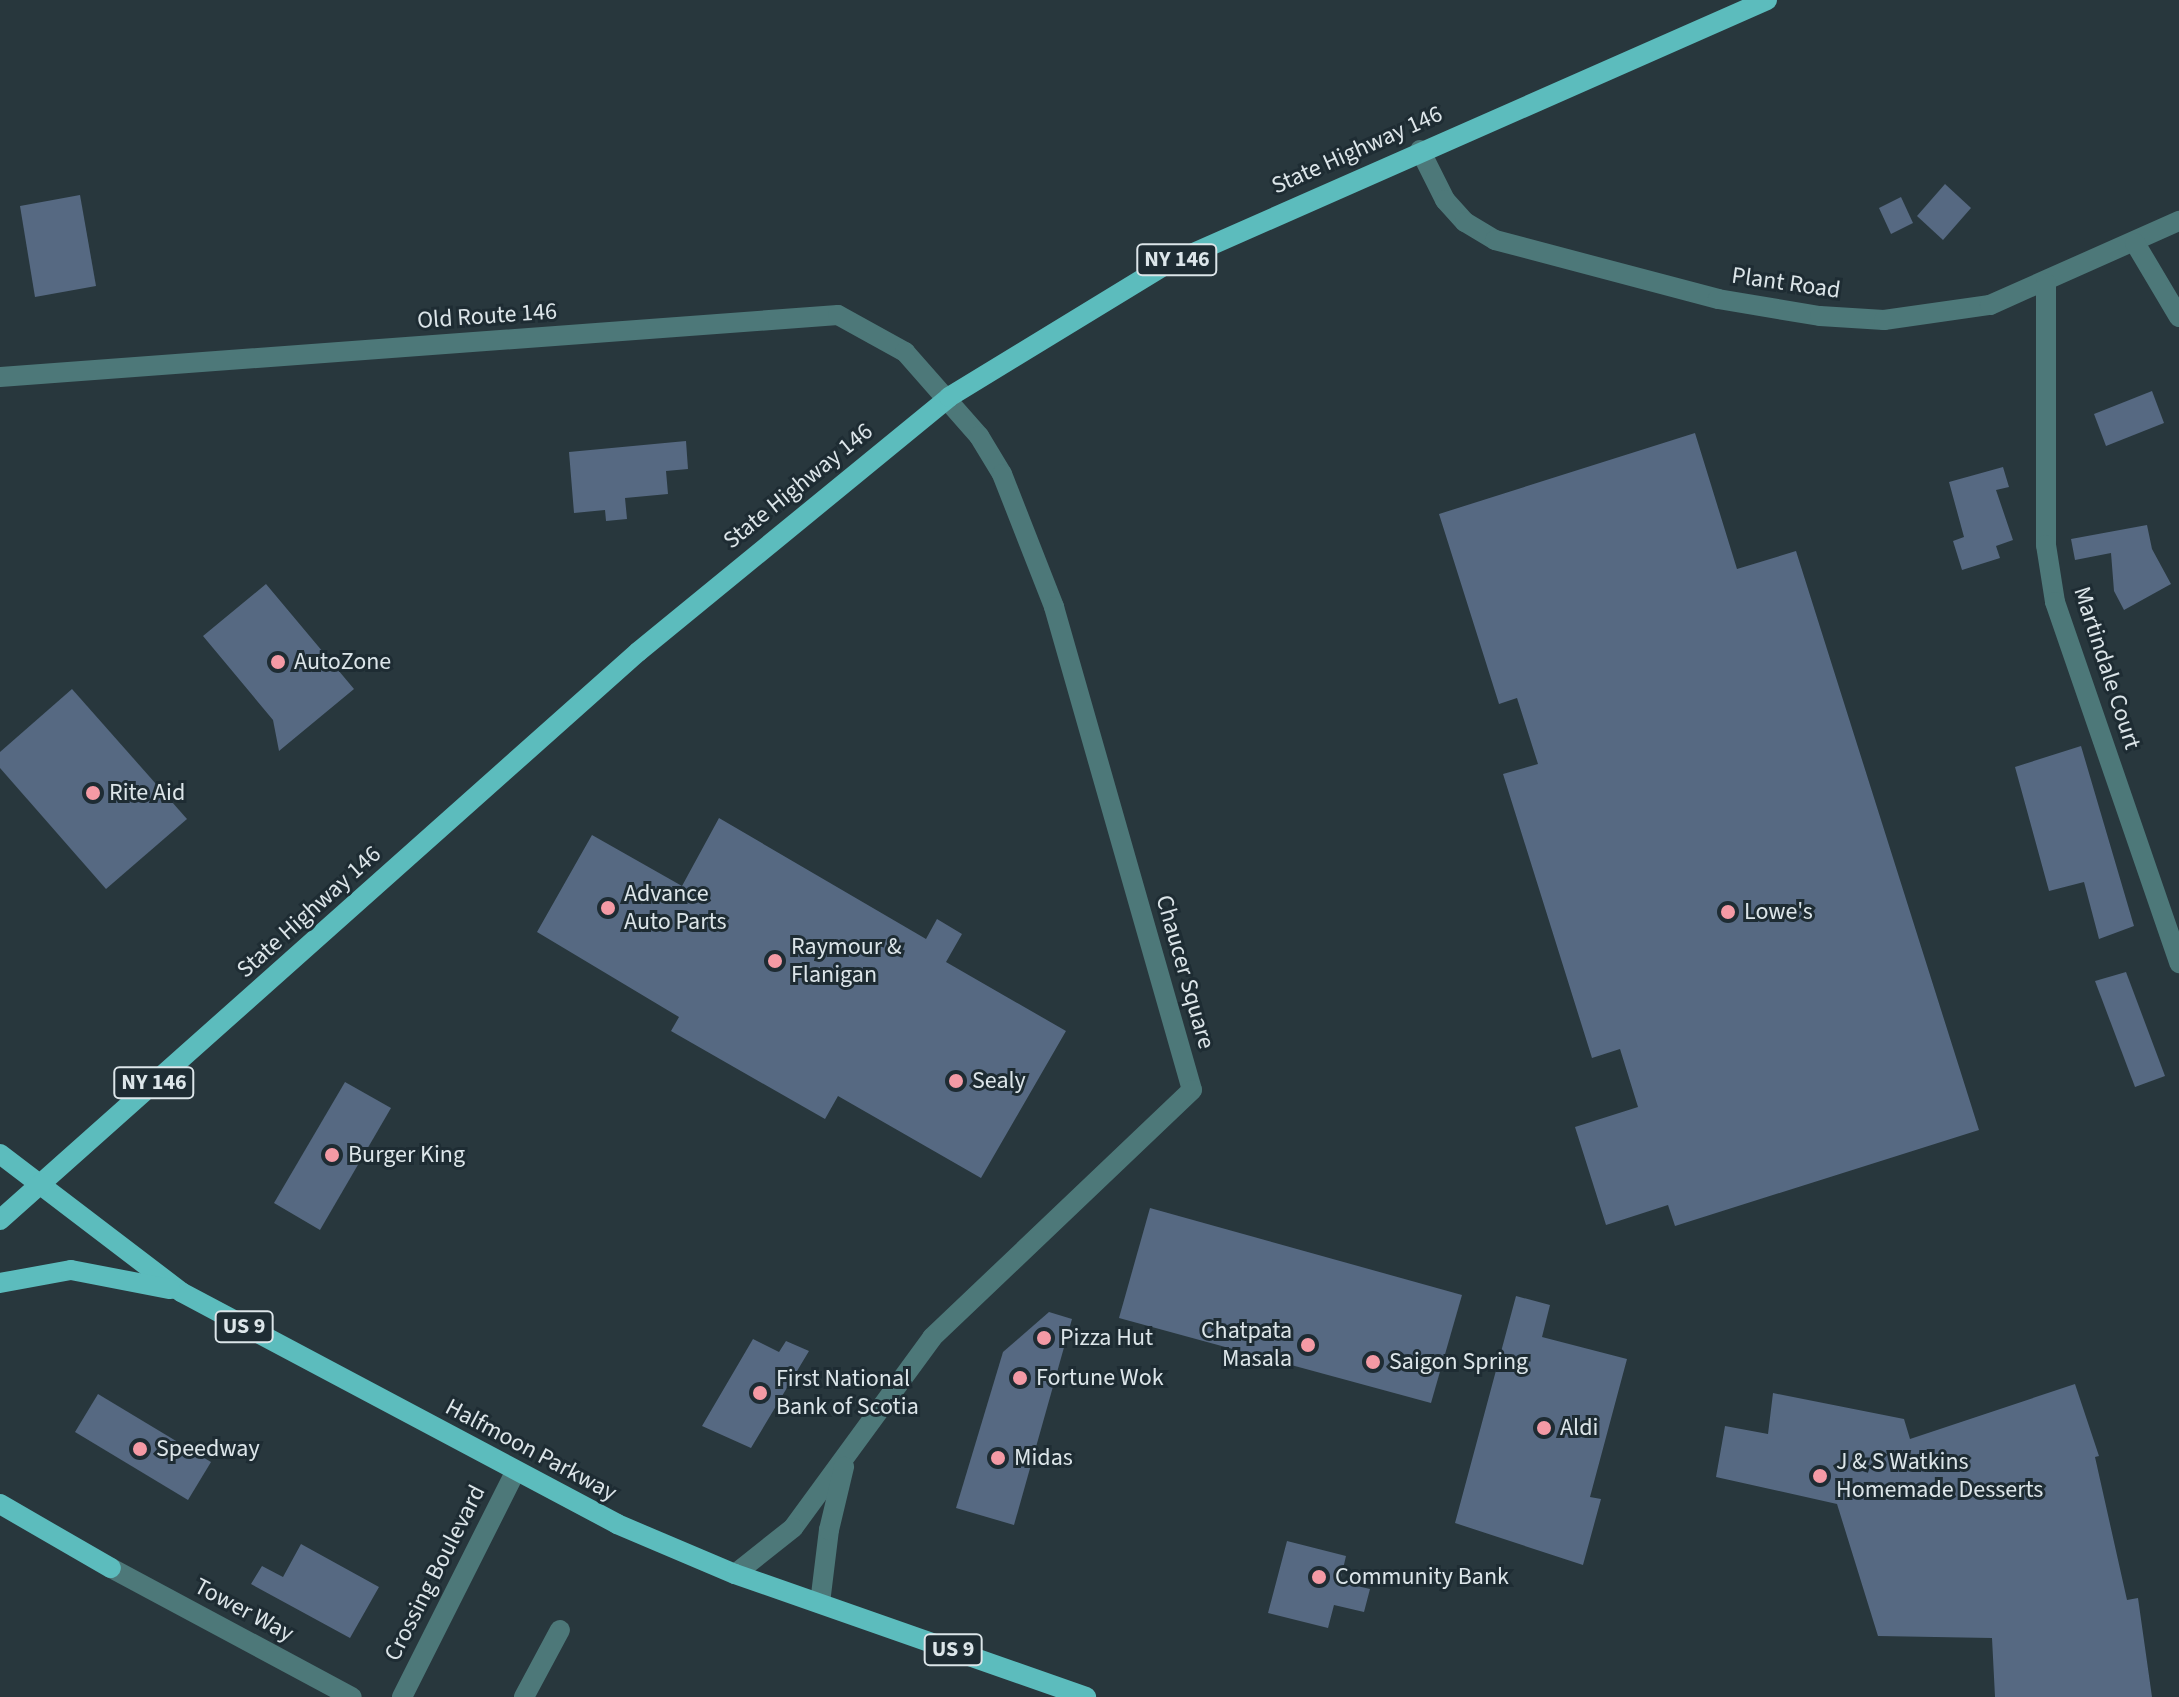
<!DOCTYPE html>
<html>
<head>
<meta charset="utf-8">
<style>
  body { margin:0 }
  #map { position:relative; width:2179px; height:1697px; overflow:hidden; background:#28373d; font-family:"Source Sans 3",sans-serif }
  div>[style] { position:absolute }
  [style*='--x'] { left:calc(var(--x)*1px); top:calc(var(--y)*1px); width:calc(var(--w)*1px); rotate:calc(var(--a)*1deg) }
  .building>* { inset:0; background:#566982 }
  .minor>* { height:20px; margin:-10px; padding:0 10px; transform-origin:10px; border-radius:10px; background:#4d7879 }
  .major>* { height:20px; margin:-10px; padding:0 10px; transform-origin:10px; border-radius:10px; background:#5cbcbd }
  .dots>* { width:22px; height:22px; translate:-50% -50%; box-sizing:border-box; border:4px solid #1e2c33; border-radius:50% }
  span { translate:-50% -50%; white-space:nowrap; text-align:center; line-height:1.15; -webkit-text-stroke:6px #1e2c33; paint-order:stroke }
  .shield-label span { padding:2px 6px; background:#1e2c33; border:2px solid; border-radius:6px; -webkit-text-stroke-width:0 }
  .shield-label { font-size:22px; color:#dce5e9; font-weight:700 }
  .street-label { font-size:24px; color:#dce5e9 }
  .poi-label { font-size:24px; color:#dce5e9 }
  .left { translate:0 -50%; text-align:left }
  .right { translate:-100% -50%; text-align:right }
</style>
</head>
<body>
<div id="map">
  <div class="building">
    <i style="clip-path:polygon(1945px 184px,1971px 208px,1943px 240px,1917px 216px)"></i>
    <i style="clip-path:polygon(80px 195px,96px 286px,35px 297px,20px 206px)"></i>
    <i style="clip-path:polygon(1901px 197px,1913px 223px,1891px 234px,1879px 208px)"></i>
    <i style="clip-path:polygon(2152px 391px,2164px 423px,2106px 446px,2094px 414px)"></i>
    <i style="clip-path:polygon(1695px 433px,1737px 569px,1796px 551px,1979px 1130px,1675px 1226px,1668px 1205px,1606px 1225px,1575px 1127px,1638px 1107px,1620px 1049px,1592px 1058px,1503px 774px,1538px 764px,1517px 698px,1499px 704px,1439px 514px)"></i>
    <i style="clip-path:polygon(686px 441px,688px 469px,666px 471px,668px 494px,625px 498px,627px 519px,606px 521px,605px 510px,574px 513px,569px 452px)"></i>
    <i style="clip-path:polygon(2003px 467px,2009px 487px,1996px 490px,2013px 540px,1996px 546px,2000px 558px,1962px 570px,1953px 541px,1964px 537px,1949px 482px)"></i>
    <i style="clip-path:polygon(2147px 525px,2152px 549px,2171px 584px,2124px 610px,2114px 591px,2111px 553px,2075px 560px,2071px 539px)"></i>
    <i style="clip-path:polygon(266px 584px,354px 689px,279px 751px,273px 720px,203px 636px)"></i>
    <i style="clip-path:polygon(72px 689px,187px 819px,106px 889px,0 768px,0 752px)"></i>
    <i style="clip-path:polygon(2081px 746px,2134px 926px,2099px 939px,2084px 882px,2049px 891px,2015px 767px)"></i>
    <i style="clip-path:polygon(719px 818px,926px 939px,937px 919px,962px 934px,946px 962px,1066px 1031px,981px 1178px,838px 1096px,825px 1119px,671px 1031px,679px 1017px,537px 932px,592px 835px,682px 886px)"></i>
    <i style="clip-path:polygon(2126px 972px,2165px 1076px,2135px 1087px,2095px 981px)"></i>
    <i style="clip-path:polygon(345px 1082px,391px 1108px,320px 1230px,274px 1203px)"></i>
    <i style="clip-path:polygon(1150px 1208px,1462px 1295px,1431px 1403px,1119px 1318px)"></i>
    <i style="clip-path:polygon(1516px 1296px,1550px 1305px,1542px 1337px,1627px 1359px,1590px 1497px,1601px 1499px,1583px 1565px,1455px 1523px)"></i>
    <i style="clip-path:polygon(1049px 1312px,1072px 1319px,1014px 1525px,956px 1508px,1003px 1352px)"></i>
    <i style="clip-path:polygon(753px 1339px,779px 1352px,786px 1341px,809px 1351px,751px 1448px,702px 1426px)"></i>
    <i style="clip-path:polygon(2075px 1384px,2099px 1456px,2095px 1457px,2127px 1600px,2138px 1598px,2152px 1697px,1995px 1697px,1992px 1638px,1878px 1636px,1837px 1504px,1716px 1477px,1725px 1426px,1768px 1434px,1773px 1393px,1904px 1419px,1910px 1439px)"></i>
    <i style="clip-path:polygon(98px 1394px,211px 1462px,188px 1500px,75px 1432px)"></i>
    <i style="clip-path:polygon(1287px 1541px,1346px 1556px,1340px 1582px,1370px 1589px,1364px 1612px,1334px 1605px,1328px 1628px,1268px 1613px)"></i>
    <i style="clip-path:polygon(301px 1544px,379px 1587px,350px 1638px,251px 1584px,262px 1566px,283px 1577px)"></i>
  </div>
  <div class="minor">
    <i style="--x:1420;--y:150;--w:56;--a:63.4"></i>
    <i style="--x:1445;--y:200;--w:30;--a:48"></i>
    <i style="--x:1465;--y:222;--w:35;--a:31"></i>
    <i style="--x:1495;--y:240;--w:231;--a:14.8"></i>
    <i style="--x:1718;--y:299;--w:103;--a:9.5"></i>
    <i style="--x:1820;--y:316;--w:64;--a:3.6"></i>
    <i style="--x:1884;--y:320;--w:107;--a:-8.1"></i>
    <i style="--x:1990;--y:305;--w:207;--a:-24"></i>
    <i style="--x:2135;--y:243;--w:86;--a:59.3"></i>
    <i style="--x:2046;--y:283;--w:262;--a:90"></i>
    <i style="--x:2046;--y:545;--w:58;--a:81"></i>
    <i style="--x:2055;--y:602;--w:382;--a:71"></i>
    <i style="--x:0;--y:377;--w:840;--a:-4.23"></i>
    <i style="--x:838;--y:315;--w:77;--a:28.9"></i>
    <i style="--x:905;--y:352;--w:112;--a:48.6"></i>
    <i style="--x:979;--y:436;--w:44;--a:58.8"></i>
    <i style="--x:1002;--y:474;--w:143;--a:68.6"></i>
    <i style="--x:1054;--y:607;--w:502;--a:74.05"></i>
    <i style="--x:1192;--y:1090;--w:359;--a:136.4"></i>
    <i style="--x:932;--y:1338;--w:235;--a:126.2"></i>
    <i style="--x:793;--y:1528;--w:74;--a:141.6"></i>
    <i style="--x:111;--y:1568;--w:273;--a:28.2"></i>
    <i style="--x:820;--y:1603;--w:74;--a:-83"></i>
    <i style="--x:829;--y:1530;--w:65;--a:-76.6"></i>
    <i style="--x:402;--y:1697;--w:252;--a:-63.3"></i>
    <i style="--x:524;--y:1697;--w:76;--a:-61.8"></i>
  </div>
  <div class="major">
    <i style="--x:0;--y:1154;--w:228;--a:37.3"></i>
    <i style="--x:181;--y:1292;--w:494;--a:28"></i>
    <i style="--x:617;--y:1524;--w:128;--a:23"></i>
    <i style="--x:735;--y:1574;--w:372;--a:19.3"></i>
    <i style="--x:0;--y:1220;--w:854;--a:-41.68"></i>
    <i style="--x:638;--y:652;--w:402;--a:-39.3"></i>
    <i style="--x:949;--y:397;--w:252;--a:-31.4"></i>
    <i style="--x:1164;--y:266;--w:659;--a:-23.8"></i>
    <i style="--x:0;--y:1283;--w:72;--a:-10.4"></i>
    <i style="--x:71;--y:1270;--w:101;--a:10.9"></i>
    <i style="--x:0;--y:1504;--w:128;--a:30"></i>
  </div>
  <div class="dots">
    <i style="left:278px;top:662px;background:#f49aa5"></i>
    <i style="left:93px;top:793px;background:#f49aa5"></i>
    <i style="left:608px;top:908px;background:#f49aa5"></i>
    <i style="left:1728px;top:912px;background:#f49aa5"></i>
    <i style="left:775px;top:961px;background:#f49aa5"></i>
    <i style="left:956px;top:1081px;background:#f49aa5"></i>
    <i style="left:332px;top:1155px;background:#f49aa5"></i>
    <i style="left:1044px;top:1338px;background:#f49aa5"></i>
    <i style="left:1308px;top:1345px;background:#f49aa5"></i>
    <i style="left:1373px;top:1362px;background:#f49aa5"></i>
    <i style="left:1020px;top:1378px;background:#f49aa5"></i>
    <i style="left:760px;top:1393px;background:#f49aa5"></i>
    <i style="left:1544px;top:1428px;background:#f49aa5"></i>
    <i style="left:140px;top:1449px;background:#f49aa5"></i>
    <i style="left:998px;top:1458px;background:#f49aa5"></i>
    <i style="left:1820px;top:1476px;background:#f49aa5"></i>
    <i style="left:1319px;top:1577px;background:#f49aa5"></i>
  </div>
  <div class="shield-label">
    <span style="left:1177px;top:260px">NY 146</span>
    <span style="left:154px;top:1083px">NY 146</span>
    <span style="left:244px;top:1327px">US 9</span>
    <span style="left:953px;top:1650px">US 9</span>
  </div>
  <div class="street-label">
    <span style="left:1357px;top:150px;rotate:-24deg">State Highway 146</span>
    <span style="left:1786px;top:283px;rotate:8deg">Plant Road</span>
    <span style="left:487px;top:316px;rotate:-4deg">Old Route 146</span>
    <span style="left:798px;top:486px;rotate:-39deg">State Highway 146</span>
    <span style="left:2107px;top:668px;rotate:72deg">Martindale Court</span>
    <span style="left:309px;top:912px;rotate:-42deg">State Highway 146</span>
    <span style="left:1185px;top:972px;rotate:74deg">Chaucer Square</span>
    <span style="left:531px;top:1450px;rotate:28deg">Halfmoon Parkway</span>
    <span style="left:435px;top:1573px;rotate:-63deg">Crossing Boulevard</span>
    <span style="left:244px;top:1610px;rotate:28deg">Tower Way</span>
  </div>
  <div class="poi-label">
    <span class="left" style="left:294px;top:662px">AutoZone</span>
    <span class="left" style="left:109px;top:793px">Rite Aid</span>
    <span class="left" style="left:624px;top:908px">Advance<br>Auto Parts</span>
    <span class="left" style="left:1744px;top:912px">Lowe's</span>
    <span class="left" style="left:791px;top:961px">Raymour &amp;<br>Flanigan</span>
    <span class="left" style="left:972px;top:1081px">Sealy</span>
    <span class="left" style="left:348px;top:1155px">Burger King</span>
    <span class="right" style="left:1292px;top:1345px">Chatpata<br>Masala</span>
    <span class="left" style="left:1060px;top:1338px">Pizza Hut</span>
    <span class="left" style="left:1389px;top:1362px">Saigon Spring</span>
    <span class="left" style="left:1036px;top:1378px">Fortune Wok</span>
    <span class="left" style="left:776px;top:1393px">First National<br>Bank of Scotia</span>
    <span class="left" style="left:1560px;top:1428px">Aldi</span>
    <span class="left" style="left:156px;top:1449px">Speedway</span>
    <span class="left" style="left:1014px;top:1458px">Midas</span>
    <span class="left" style="left:1836px;top:1476px">J &amp; S Watkins<br>Homemade Desserts</span>
    <span class="left" style="left:1335px;top:1577px">Community Bank</span>
  </div>
</div>
</body>
</html>
